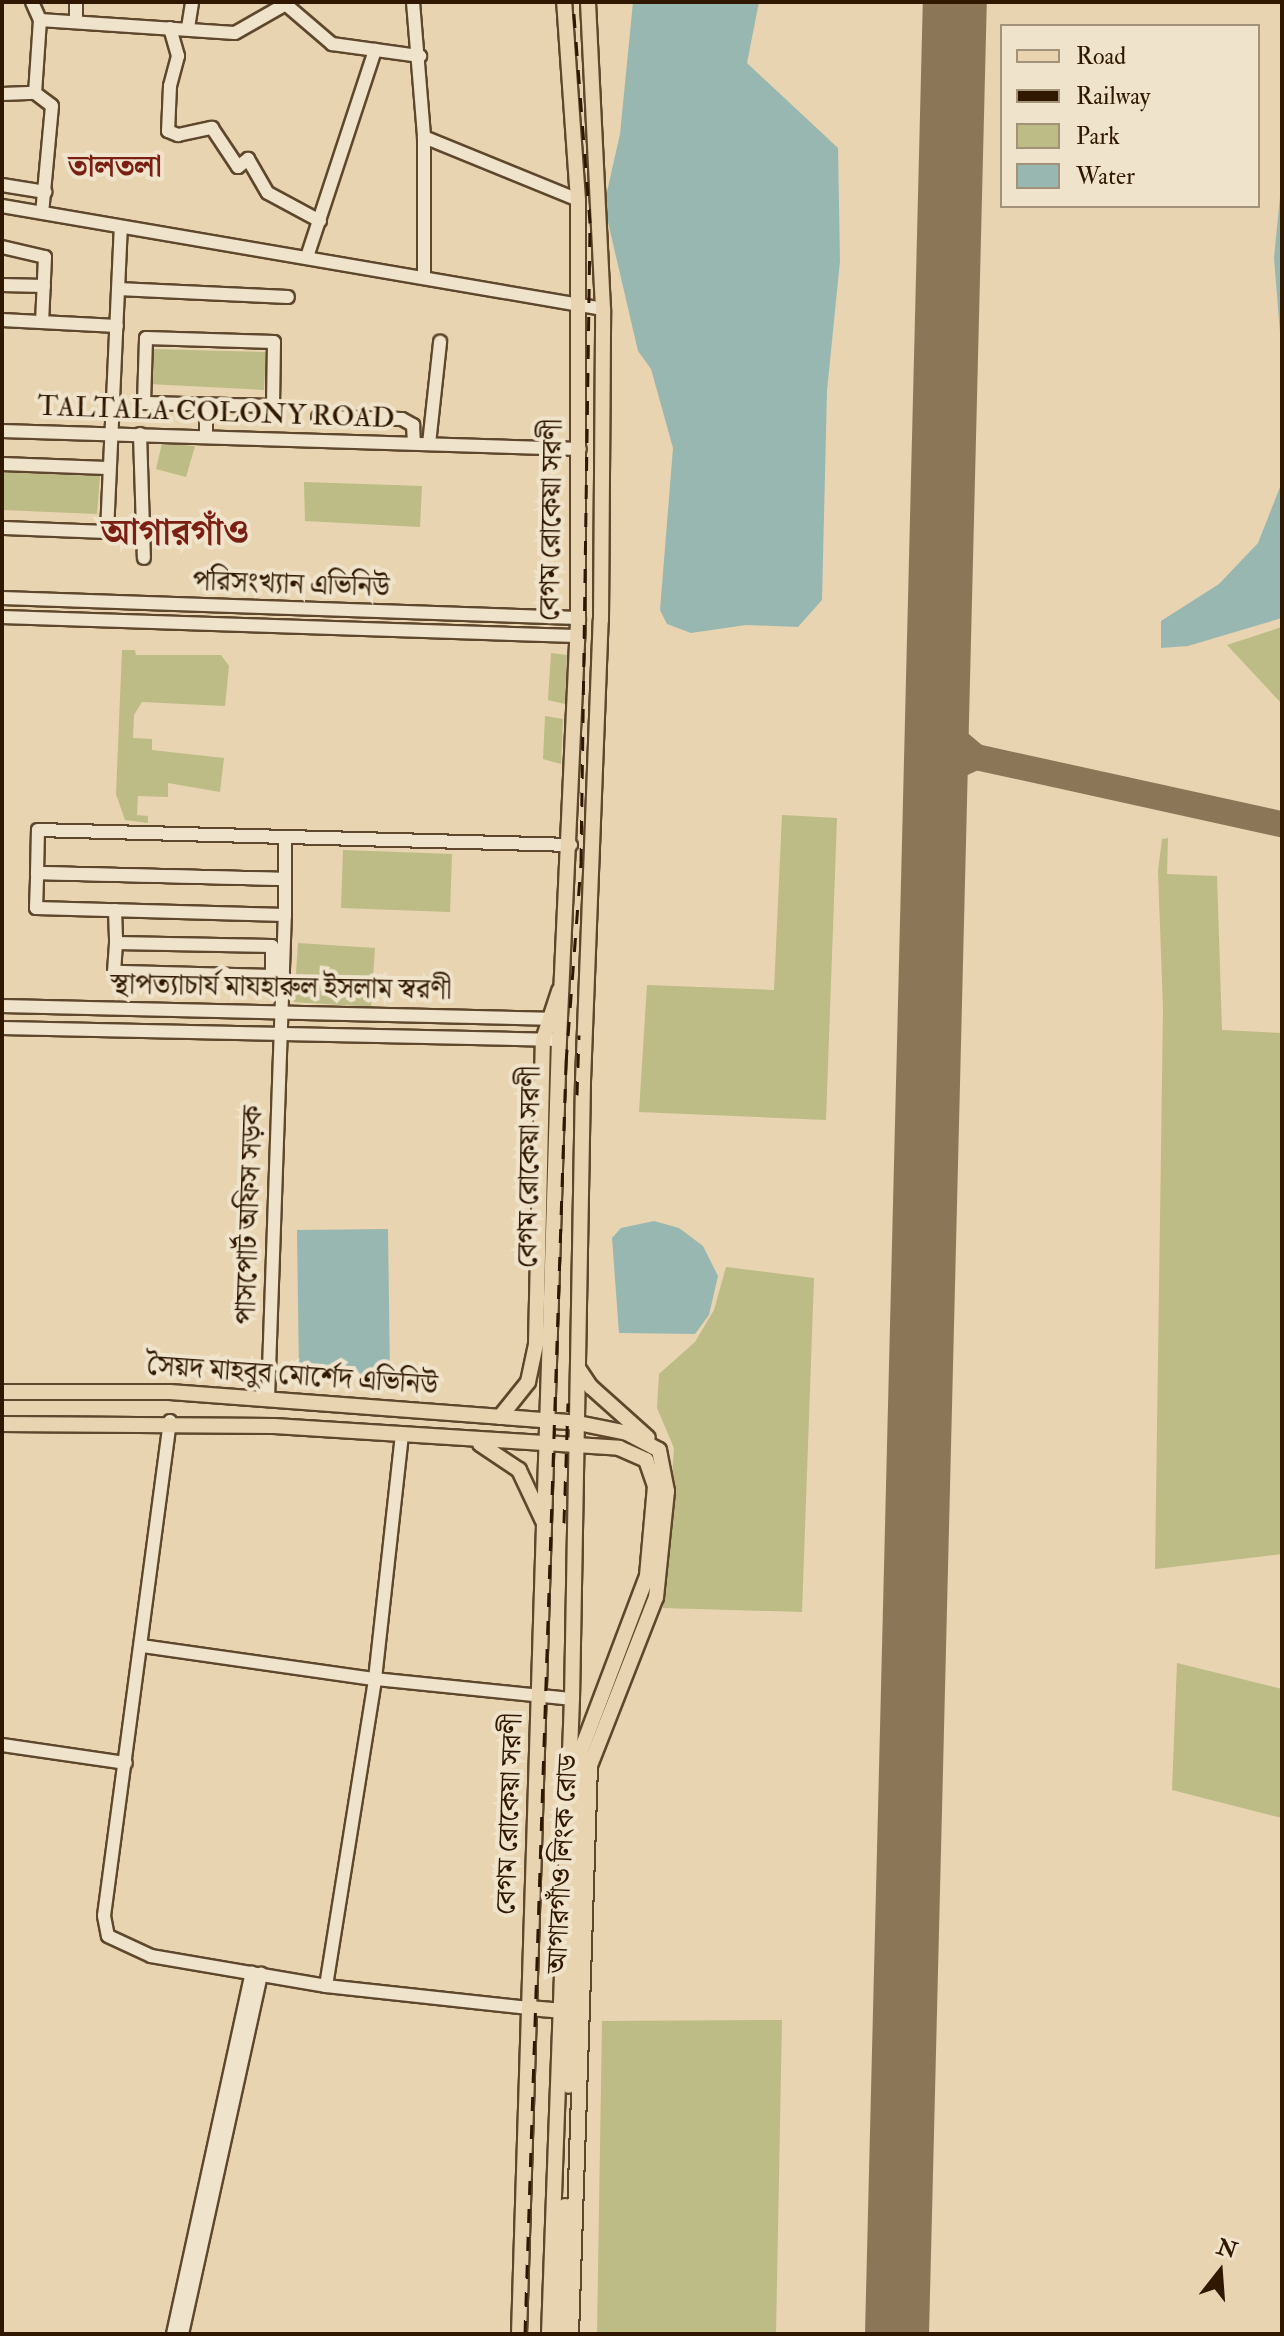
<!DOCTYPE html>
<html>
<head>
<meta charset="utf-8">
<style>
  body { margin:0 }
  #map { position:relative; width:1284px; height:2336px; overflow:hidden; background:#e8d4b0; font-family:"IM FELL Double Pica","Noto Serif Bengali",serif }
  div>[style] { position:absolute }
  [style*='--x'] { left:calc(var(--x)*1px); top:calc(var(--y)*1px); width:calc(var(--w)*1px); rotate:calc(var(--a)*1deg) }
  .green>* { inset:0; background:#bdbb86 }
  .water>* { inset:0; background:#98b7b1 }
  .taxiway>* { height:26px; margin:-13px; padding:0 13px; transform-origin:13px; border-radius:13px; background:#8c7658 }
  .runway>* { height:64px; margin:-32px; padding:0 32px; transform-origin:32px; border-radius:32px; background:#8c7658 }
  .roads { filter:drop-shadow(2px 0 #5e472c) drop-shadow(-2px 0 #5e472c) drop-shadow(0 2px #5e472c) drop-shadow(0 -2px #5e472c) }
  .minor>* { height:12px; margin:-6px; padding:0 6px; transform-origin:6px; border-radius:6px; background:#f0e3cc }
  .major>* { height:14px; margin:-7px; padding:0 7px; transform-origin:7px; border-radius:7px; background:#e8d4b0 }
  .rail>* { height:3px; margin-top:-1.5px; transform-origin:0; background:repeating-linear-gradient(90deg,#301800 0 14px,transparent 0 28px) }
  span { translate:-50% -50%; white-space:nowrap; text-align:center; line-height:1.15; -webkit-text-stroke:8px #f0e3cc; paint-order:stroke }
  .street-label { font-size:28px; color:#301800 }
  .neighbourhood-label { font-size:30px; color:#7a1f14; font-weight:700 }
  .district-label { font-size:36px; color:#7a1f14; font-weight:700 }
  .frame { position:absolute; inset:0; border:4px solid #301800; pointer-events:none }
  .legend { position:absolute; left:1000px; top:24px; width:260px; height:184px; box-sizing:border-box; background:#f0e3cc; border:2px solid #a3927a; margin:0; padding:10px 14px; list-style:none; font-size:24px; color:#301800 }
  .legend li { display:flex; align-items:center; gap:16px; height:40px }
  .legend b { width:40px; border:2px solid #a3927a }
  .north { position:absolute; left:1180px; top:2232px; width:80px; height:80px; -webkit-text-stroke:6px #f0e3cc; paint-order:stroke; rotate:17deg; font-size:22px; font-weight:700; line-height:32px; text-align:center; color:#301800 }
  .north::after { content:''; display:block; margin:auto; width:28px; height:36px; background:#301800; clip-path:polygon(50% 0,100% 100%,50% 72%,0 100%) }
</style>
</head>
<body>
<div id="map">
  <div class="green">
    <i style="clip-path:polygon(153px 349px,266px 352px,264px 390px,149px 384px)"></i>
    <i style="clip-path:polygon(162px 443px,195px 446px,186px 477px,156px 469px)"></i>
    <i style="clip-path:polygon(2px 472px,100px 476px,97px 514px,2px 510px)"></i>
    <i style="clip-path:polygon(304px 482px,422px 486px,420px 527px,305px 521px)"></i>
    <i style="clip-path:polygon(1282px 627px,1282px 704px,1227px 645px)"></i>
    <i style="clip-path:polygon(122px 650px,135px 650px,136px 655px,221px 655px,229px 666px,225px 706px,142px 702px,134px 715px,133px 738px,152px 739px,152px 750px,224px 758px,220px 792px,168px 783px,168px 797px,138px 796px,137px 815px,148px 816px,148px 823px,125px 820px,116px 794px)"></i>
    <i style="clip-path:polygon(551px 653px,567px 655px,565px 704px,548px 700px)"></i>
    <i style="clip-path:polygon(545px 716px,563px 719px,561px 764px,543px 759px)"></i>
    <i style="clip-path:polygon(782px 815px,837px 818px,826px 1120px,639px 1112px,647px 985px,774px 990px)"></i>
    <i style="clip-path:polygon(1168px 838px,1167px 874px,1217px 876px,1222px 1030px,1282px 1033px,1282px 1554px,1155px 1569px,1163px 1009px,1158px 871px,1162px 839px)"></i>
    <i style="clip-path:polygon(343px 850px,452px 854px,450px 912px,341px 908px)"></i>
    <i style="clip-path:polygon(298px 943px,375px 948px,371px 1007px,294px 1002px)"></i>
    <i style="clip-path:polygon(726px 1267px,814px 1278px,802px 1612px,663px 1608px,674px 1448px,657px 1408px,659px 1374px,695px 1342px,714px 1310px)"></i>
    <i style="clip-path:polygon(1177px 1663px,1282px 1689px,1282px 1818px,1172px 1790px)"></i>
    <i style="clip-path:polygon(782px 2020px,776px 2334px,597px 2334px,602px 2021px)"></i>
  </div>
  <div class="water">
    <i style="clip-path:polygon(633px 2px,759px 2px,747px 63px,838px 148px,840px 261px,827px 391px,822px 600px,798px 627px,746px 625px,691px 633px,667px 624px,660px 610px,673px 448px,651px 369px,638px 351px,604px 205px,620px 134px)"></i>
    <i style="clip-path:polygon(1282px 176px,1282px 358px,1274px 258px)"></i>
    <i style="clip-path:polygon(1282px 482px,1282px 618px,1188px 646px,1161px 648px,1161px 621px,1219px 584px,1258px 543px)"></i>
    <i style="clip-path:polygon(654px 1221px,679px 1228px,703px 1246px,718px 1276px,709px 1315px,695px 1334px,619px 1333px,612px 1238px,621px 1228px)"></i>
    <i style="clip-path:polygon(388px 1229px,390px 1376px,299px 1377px,297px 1230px)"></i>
  </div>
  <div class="taxiway">
    <i style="--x:937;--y:710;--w:38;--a:57"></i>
    <i style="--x:958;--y:742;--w:23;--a:40"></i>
    <i style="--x:935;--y:789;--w:27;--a:-51"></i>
    <i style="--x:952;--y:768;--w:26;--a:-25"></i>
    <i style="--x:976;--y:757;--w:313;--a:12.4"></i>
  </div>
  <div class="runway">
    <i style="--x:897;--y:2334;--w:2333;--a:-88.58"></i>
  </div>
  <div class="roads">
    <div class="minor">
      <i style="--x:32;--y:2;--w:20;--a:66"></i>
      <i style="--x:40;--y:20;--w:73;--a:93.9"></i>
      <i style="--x:76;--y:2;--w:19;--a:90"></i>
      <i style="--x:283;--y:2;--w:65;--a:40.6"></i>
      <i style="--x:332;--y:44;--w:89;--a:7.8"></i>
      <i style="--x:413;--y:2;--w:135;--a:85.3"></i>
      <i style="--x:424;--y:137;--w:138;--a:90"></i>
      <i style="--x:40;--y:20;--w:195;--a:3.8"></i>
      <i style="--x:235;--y:33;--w:56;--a:-29.7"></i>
      <i style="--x:170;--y:28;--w:29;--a:74"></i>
      <i style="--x:178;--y:56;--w:31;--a:105"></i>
      <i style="--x:170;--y:86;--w:45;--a:92.5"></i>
      <i style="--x:168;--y:131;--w:11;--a:22"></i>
      <i style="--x:178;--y:135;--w:35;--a:-12"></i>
      <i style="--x:212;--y:128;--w:47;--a:56.3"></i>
      <i style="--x:238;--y:167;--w:13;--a:-39"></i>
      <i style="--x:248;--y:159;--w:39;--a:60"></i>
      <i style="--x:268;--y:193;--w:59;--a:28.3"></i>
      <i style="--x:188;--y:28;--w:26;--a:-81"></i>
      <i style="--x:2;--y:94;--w:33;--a:-2"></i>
      <i style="--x:35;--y:93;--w:21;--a:37"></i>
      <i style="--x:52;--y:106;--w:107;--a:95.3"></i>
      <i style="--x:424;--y:137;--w:166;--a:22.2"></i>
      <i style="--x:2;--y:185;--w:44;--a:9.2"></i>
      <i style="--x:2;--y:206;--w:610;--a:9.72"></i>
      <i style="--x:2;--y:247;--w:44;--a:13.1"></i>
      <i style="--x:45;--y:257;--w:65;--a:92.6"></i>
      <i style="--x:308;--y:254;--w:215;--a:-71.8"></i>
      <i style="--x:2;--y:285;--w:42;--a:1.4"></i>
      <i style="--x:118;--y:289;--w:170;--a:2.7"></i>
      <i style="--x:2;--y:320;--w:115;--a:3"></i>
      <i style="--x:146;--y:338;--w:128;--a:1.8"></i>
      <i style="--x:274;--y:342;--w:64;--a:90.9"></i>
      <i style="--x:273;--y:406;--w:129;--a:-178.7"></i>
      <i style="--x:144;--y:403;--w:65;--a:-88.2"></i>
      <i style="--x:318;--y:417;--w:84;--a:1.4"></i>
      <i style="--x:402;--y:419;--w:13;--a:29"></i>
      <i style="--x:413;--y:425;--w:18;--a:87"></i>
      <i style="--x:2;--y:431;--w:578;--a:1.78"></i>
      <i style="--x:140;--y:434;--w:124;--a:88.2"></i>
      <i style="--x:206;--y:435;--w:31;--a:-90"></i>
      <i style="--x:429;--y:444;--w:103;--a:-83.8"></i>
      <i style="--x:2;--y:464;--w:105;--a:2.2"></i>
      <i style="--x:2;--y:528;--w:105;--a:2.2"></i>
      <i style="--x:107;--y:532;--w:304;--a:-87.4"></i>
      <i style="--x:2;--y:598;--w:576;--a:1.99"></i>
      <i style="--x:2;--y:617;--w:574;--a:1.9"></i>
      <i style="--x:115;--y:910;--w:33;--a:88"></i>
      <i style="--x:116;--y:943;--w:156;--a:1.1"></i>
      <i style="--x:272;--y:946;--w:30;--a:90"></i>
      <i style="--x:272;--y:976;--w:158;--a:-178.5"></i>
      <i style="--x:114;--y:972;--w:29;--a:-86"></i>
      <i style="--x:285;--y:915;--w:78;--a:-90"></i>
      <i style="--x:2;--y:1006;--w:557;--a:1.34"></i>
      <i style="--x:2;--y:1028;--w:557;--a:1.23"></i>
      <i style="--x:268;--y:1398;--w:483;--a:-88"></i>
      <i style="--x:285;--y:915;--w:249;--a:-178.4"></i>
      <i style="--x:36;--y:908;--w:35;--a:-88"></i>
      <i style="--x:37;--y:873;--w:248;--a:1.4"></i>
      <i style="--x:285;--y:879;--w:248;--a:-178.6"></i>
      <i style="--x:37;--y:873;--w:43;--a:-88.7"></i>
      <i style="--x:38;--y:830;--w:533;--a:1.61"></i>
      <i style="--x:170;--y:1421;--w:499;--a:97.6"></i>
      <i style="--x:104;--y:1916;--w:20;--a:79"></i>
      <i style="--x:108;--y:1936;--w:47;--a:24.9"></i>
      <i style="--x:151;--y:1956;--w:178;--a:9.7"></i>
      <i style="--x:326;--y:1986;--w:204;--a:6.2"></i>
      <i style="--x:142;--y:1646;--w:235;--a:8.1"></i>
      <i style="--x:375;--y:1679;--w:198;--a:5.8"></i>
      <i style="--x:2;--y:1745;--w:125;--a:8.3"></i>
      <i style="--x:326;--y:1986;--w:311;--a:-80.9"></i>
      <i style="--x:375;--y:1679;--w:245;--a:-83.7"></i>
      <i style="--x:173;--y:2334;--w:370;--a:-77.7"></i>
      <i style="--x:182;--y:2334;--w:369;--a:-77.6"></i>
    </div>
    <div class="major">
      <i style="--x:578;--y:1368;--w:23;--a:56"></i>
      <i style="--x:591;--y:1387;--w:76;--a:41.8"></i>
      <i style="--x:2;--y:1392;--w:168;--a:0"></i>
      <i style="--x:170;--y:1392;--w:409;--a:4.3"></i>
      <i style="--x:578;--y:1423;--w:50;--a:11.5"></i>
      <i style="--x:627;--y:1433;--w:36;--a:28"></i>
      <i style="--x:659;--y:1450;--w:42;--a:79"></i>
      <i style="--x:667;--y:1491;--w:107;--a:95.9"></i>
      <i style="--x:656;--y:1597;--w:180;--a:111.4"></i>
      <i style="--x:590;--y:1765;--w:569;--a:91.91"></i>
      <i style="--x:500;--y:1417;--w:45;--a:-51.3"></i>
      <i style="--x:528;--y:1382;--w:40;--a:-78"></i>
      <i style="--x:536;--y:1343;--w:303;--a:-88.7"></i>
      <i style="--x:543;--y:1040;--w:52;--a:-71.9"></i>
      <i style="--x:2;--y:1424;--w:272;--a:0.4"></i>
      <i style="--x:274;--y:1426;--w:346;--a:3.6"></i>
      <i style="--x:619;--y:1448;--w:30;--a:24"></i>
      <i style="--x:646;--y:1460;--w:28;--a:71"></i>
      <i style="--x:655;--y:1486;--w:90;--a:95.1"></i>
      <i style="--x:647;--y:1576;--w:187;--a:110.7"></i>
      <i style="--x:581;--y:1751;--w:335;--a:92.1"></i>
      <i style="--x:480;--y:1444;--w:47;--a:33.7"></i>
      <i style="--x:519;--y:1470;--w:56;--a:64.8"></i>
      <i style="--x:529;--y:2008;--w:32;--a:5"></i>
      <i style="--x:519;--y:2334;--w:1295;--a:-88.23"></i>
      <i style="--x:559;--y:1040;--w:422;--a:-87.4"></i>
      <i style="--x:578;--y:618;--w:418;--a:-90"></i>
      <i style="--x:578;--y:200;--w:198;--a:-94"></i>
      <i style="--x:549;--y:2334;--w:635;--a:-87.93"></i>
      <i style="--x:572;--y:1699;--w:618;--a:-88.98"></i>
      <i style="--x:583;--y:1081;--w:461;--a:-87.8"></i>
      <i style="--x:601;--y:620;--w:311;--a:-89.6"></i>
      <i style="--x:603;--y:309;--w:307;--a:-92.8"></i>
      <i style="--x:560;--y:2334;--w:128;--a:-87.8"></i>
    </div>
  </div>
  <div class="rail">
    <i style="--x:577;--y:1095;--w:60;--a:-88.1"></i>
    <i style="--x:564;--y:1523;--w:120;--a:-88.1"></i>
    <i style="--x:525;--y:2334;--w:1272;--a:-88.15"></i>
    <i style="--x:566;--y:1063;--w:202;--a:-85.7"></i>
    <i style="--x:581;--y:862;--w:639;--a:-89.19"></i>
    <i style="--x:590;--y:223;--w:222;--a:-94.4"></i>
  </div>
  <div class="street-label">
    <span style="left:216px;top:413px;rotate:2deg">TALTALA COLONY ROAD</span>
    <span style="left:552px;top:520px;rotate:-89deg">বেগম রোকেয়া সরণী</span>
    <span style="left:291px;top:585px;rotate:2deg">পরিসংখ্যান এভিনিউ</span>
    <span style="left:281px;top:988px;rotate:1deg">স্থাপত্যাচার্য মাযহারুল ইসলাম স্বরণী</span>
    <span style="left:530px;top:1167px;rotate:-89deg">বেগম রোকেয়া সরণী</span>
    <span style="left:250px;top:1215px;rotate:-88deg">পাসপোর্ট অফিস সড়ক</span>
    <span style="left:292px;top:1376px;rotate:4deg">সৈয়দ মাহবুব মোর্শেদ এভিনিউ</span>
    <span style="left:510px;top:1814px;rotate:-88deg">বেগম রোকেয়া সরণী</span>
    <span style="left:563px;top:1864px;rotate:-87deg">আগারগাঁও লিংক রোড</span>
  </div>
  <div class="neighbourhood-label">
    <span style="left:115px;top:167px">তালতলা</span>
  </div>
  <div class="district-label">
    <span style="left:175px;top:533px">আগারগাঁও</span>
  </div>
  <div class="frame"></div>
  <ul class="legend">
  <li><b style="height:10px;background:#e8d4b0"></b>Road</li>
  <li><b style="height:10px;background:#301800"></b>Railway</li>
  <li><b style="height:22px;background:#bdbb86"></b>Park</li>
  <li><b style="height:22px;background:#98b7b1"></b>Water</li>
  </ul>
  <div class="north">N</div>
</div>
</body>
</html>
